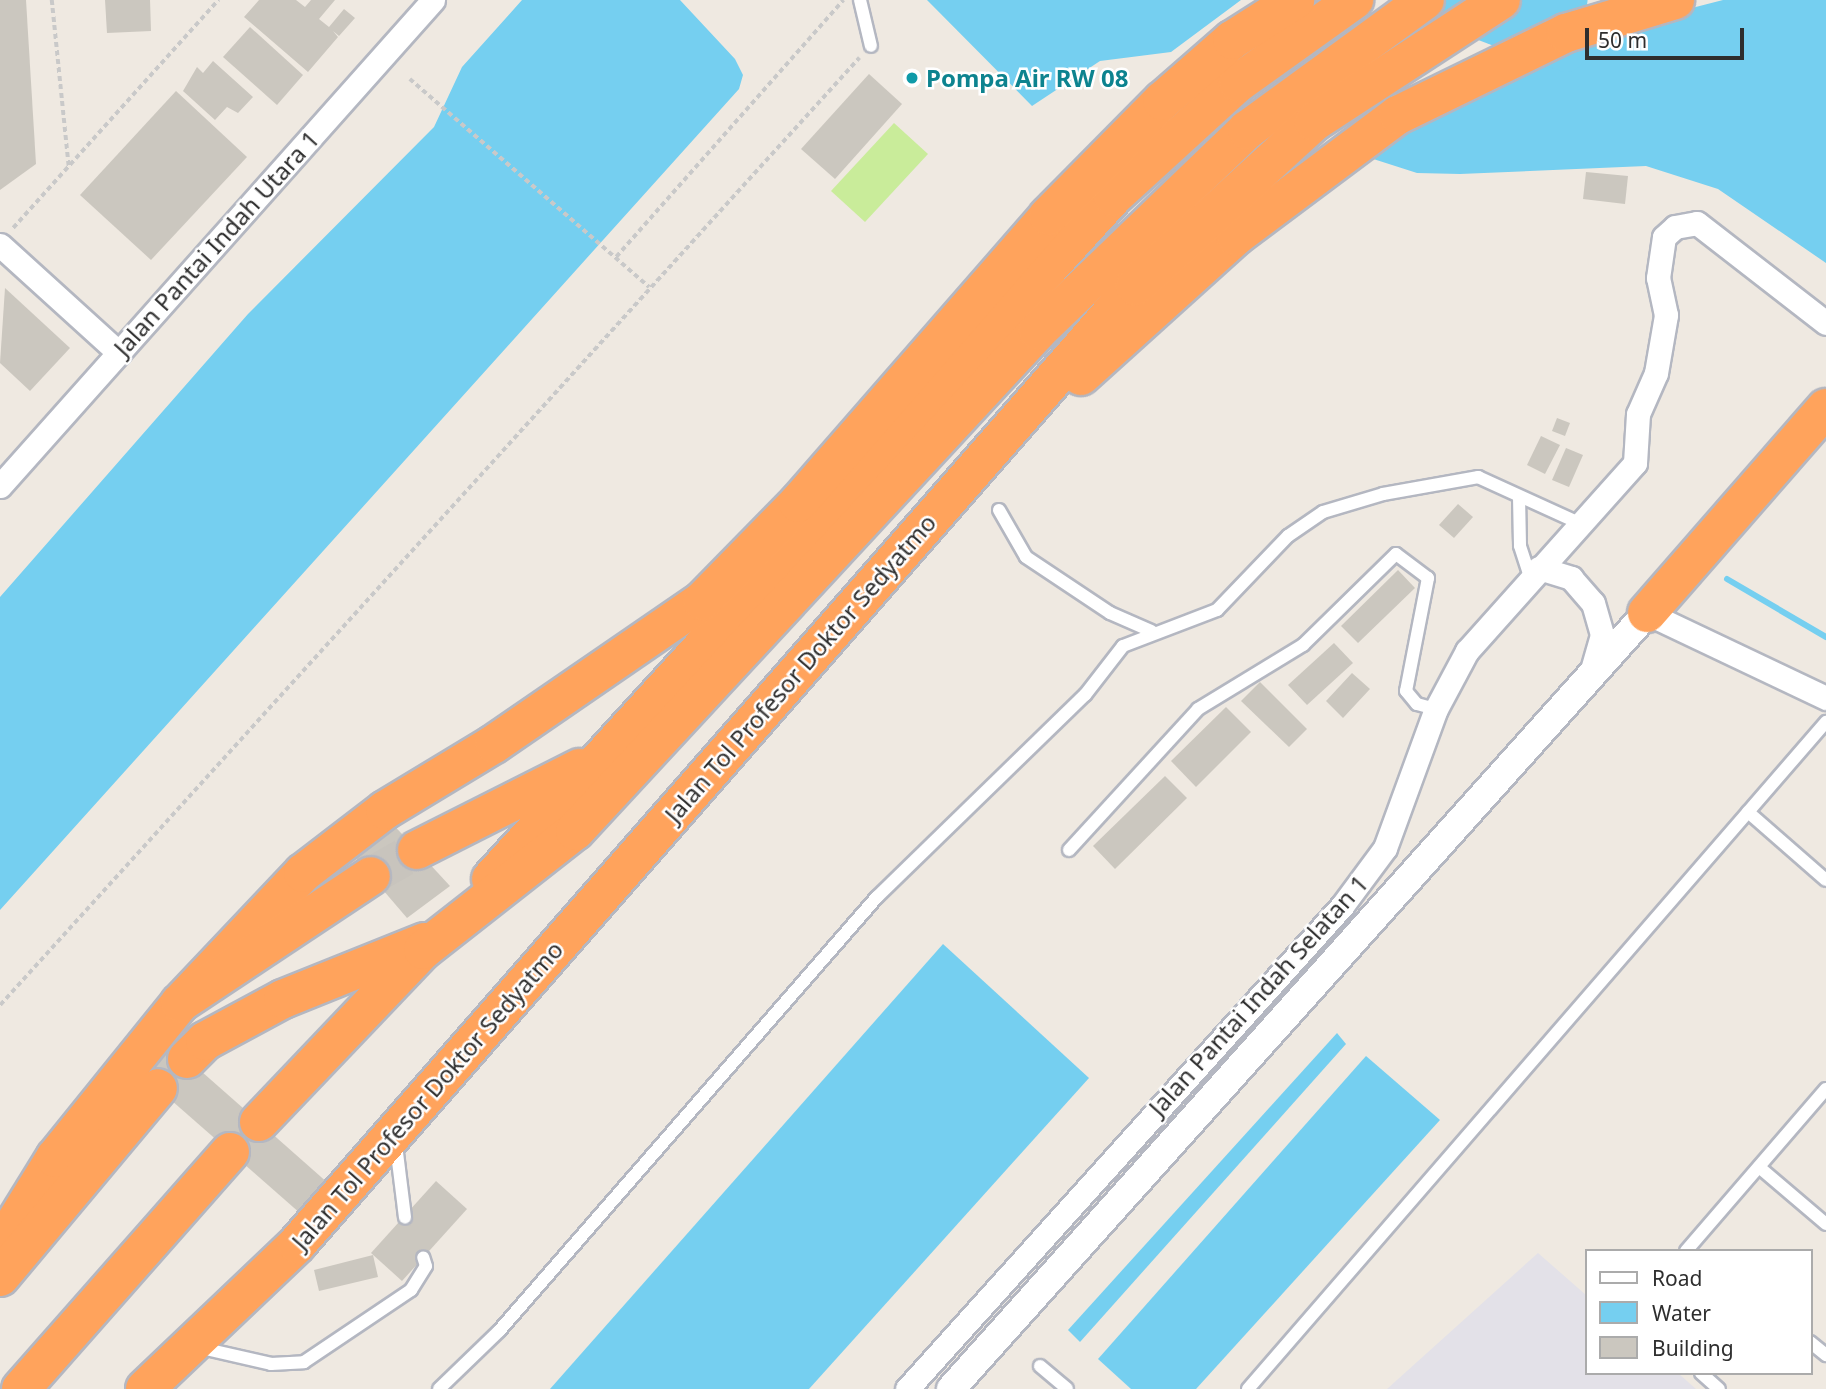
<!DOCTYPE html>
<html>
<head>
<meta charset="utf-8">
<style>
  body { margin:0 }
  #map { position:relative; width:1826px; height:1389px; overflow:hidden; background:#efe9e1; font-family:"Noto Sans",sans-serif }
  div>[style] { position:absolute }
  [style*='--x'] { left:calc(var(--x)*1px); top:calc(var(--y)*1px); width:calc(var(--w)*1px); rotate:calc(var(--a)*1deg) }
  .industrial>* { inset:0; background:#e3e1e8 }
  .pitch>* { inset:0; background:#c9ec9a }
  .water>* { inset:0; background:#75cff0 }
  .stream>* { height:6px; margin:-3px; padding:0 3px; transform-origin:3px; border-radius:3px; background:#75cff0 }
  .river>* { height:38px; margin:-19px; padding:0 19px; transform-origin:19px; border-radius:19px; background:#75cff0 }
  .building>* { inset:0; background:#cbc7bf }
  .motorway-tunnel>* { height:38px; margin-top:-19px; transform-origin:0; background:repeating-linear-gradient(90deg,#c8c4bd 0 38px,transparent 0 57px) }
  .path>* { height:3.5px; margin-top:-1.75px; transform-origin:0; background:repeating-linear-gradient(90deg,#c9c9c9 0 5px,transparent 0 8.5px) }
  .roads { filter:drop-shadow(2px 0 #b4b7c1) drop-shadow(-2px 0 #b4b7c1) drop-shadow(0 2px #b4b7c1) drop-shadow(0 -2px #b4b7c1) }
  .service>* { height:12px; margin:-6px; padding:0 6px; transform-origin:6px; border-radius:6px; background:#fff }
  .minor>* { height:23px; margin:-11.5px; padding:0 11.5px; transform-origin:11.5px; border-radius:11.5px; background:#fff }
  .tertiary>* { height:28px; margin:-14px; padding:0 14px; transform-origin:14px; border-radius:14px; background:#fff }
  .motorway>* { height:38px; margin:-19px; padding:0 19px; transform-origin:19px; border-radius:19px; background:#ffa35c }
  .dots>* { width:19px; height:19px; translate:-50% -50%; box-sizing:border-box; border:4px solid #fff; border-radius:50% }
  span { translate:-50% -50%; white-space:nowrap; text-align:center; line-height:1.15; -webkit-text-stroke:5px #fff; paint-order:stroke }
  .culture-label { font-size:24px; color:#0d838f; font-weight:700 }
  .left { translate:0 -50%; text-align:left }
  .street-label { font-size:24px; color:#2e2e2e }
  .legend { position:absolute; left:1585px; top:1249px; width:228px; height:126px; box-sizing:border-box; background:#fff; border:2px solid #ababab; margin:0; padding:9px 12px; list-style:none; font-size:21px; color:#2e2e2e }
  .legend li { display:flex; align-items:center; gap:14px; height:35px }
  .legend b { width:35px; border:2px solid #ababab }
  .scale { position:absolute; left:1585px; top:28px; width:159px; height:32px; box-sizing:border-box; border:4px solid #2e2e2e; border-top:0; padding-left:9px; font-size:21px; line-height:24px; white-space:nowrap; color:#2e2e2e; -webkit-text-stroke:5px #fff; paint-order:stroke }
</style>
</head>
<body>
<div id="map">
  <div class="industrial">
    <i style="clip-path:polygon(1538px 1253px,1586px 1295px,1586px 1373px,1678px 1373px,1696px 1389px,1387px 1389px)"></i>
  </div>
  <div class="pitch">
    <i style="clip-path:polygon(894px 123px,928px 154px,865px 222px,831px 191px)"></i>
  </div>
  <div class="water">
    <i style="clip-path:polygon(522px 0,680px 0,735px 59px,743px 75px,739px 89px,0 910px,0 597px,248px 314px,434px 127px,462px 67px)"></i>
    <i style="clip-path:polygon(927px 0,1241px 0,1171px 52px,1100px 61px,1032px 106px)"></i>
    <i style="clip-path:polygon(1723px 0,1826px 0,1826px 263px,1718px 189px,1646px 166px,1460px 174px,1417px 173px,1364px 156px,1575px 38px)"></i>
    <i style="clip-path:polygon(943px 944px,1089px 1078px,809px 1389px,550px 1389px)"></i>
    <i style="clip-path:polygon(1337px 1033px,1346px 1044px,1080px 1342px,1068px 1330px)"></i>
    <i style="clip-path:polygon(1366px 1056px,1440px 1120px,1196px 1389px,1131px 1389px,1098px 1359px)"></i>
  </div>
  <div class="stream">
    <i style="--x:1727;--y:579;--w:115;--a:30.4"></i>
  </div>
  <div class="river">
    <i style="--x:1426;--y:0;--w:150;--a:20.7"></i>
    <i style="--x:1496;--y:26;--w:77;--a:-19.6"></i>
  </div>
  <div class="building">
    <i style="clip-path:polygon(0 0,26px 0,36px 164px,0 190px)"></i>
    <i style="clip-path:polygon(105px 0,150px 0,151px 31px,107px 33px)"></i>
    <i style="clip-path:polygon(259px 0,296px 0,305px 7px,311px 0,335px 0,319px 19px,329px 27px,344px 9px,355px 18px,339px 36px,333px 31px,338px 37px,308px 72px,244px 17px)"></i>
    <i style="clip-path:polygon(250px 27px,303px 75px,277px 105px,223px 57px)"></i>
    <i style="clip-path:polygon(213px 61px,253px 97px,238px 113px,227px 107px,215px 120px,183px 91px,197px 67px,203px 73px)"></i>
    <i style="clip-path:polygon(914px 71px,919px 77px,909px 85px,905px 79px)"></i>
    <i style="clip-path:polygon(869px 74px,902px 104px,835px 179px,801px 149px)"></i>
    <i style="clip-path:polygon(176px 91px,247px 157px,151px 260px,80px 195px)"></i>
    <i style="clip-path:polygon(1586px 172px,1628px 176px,1625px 204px,1583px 199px)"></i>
    <i style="clip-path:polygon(5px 288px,70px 348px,30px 391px,0 363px)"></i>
    <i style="clip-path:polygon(1557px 418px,1570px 423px,1565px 436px,1552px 431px)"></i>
    <i style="clip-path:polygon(1541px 436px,1560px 445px,1545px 474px,1527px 465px)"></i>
    <i style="clip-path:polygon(1566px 448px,1583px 455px,1569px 487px,1552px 480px)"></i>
    <i style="clip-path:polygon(1458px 504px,1473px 517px,1454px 538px,1439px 525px)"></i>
    <i style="clip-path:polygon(1398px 570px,1415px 588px,1358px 643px,1341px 626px)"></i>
    <i style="clip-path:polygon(1334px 643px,1353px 663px,1307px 705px,1288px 685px)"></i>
    <i style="clip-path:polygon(1352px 673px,1370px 689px,1343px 718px,1326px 701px)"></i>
    <i style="clip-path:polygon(1260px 682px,1307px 729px,1289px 747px,1241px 701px)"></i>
    <i style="clip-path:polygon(1226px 707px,1251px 732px,1196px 787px,1171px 761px)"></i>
    <i style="clip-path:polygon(1165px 776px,1187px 798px,1115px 869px,1093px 846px)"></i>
    <i style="clip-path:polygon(389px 820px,450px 886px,407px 918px,347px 848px)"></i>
    <i style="clip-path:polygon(168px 1042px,329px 1184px,301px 1214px,139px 1072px)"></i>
    <i style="clip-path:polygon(436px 1181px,467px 1209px,402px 1281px,371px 1253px)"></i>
    <i style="clip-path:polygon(373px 1255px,378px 1277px,319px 1291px,314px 1270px)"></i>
  </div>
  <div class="motorway-tunnel">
    <i style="--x:371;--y:876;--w:53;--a:-29.5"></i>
  </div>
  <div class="path">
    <i style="--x:52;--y:0;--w:167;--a:84.2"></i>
    <i style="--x:410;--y:79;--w:317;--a:41"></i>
    <i style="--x:13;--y:228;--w:307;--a:-48"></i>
    <i style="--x:616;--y:257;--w:343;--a:-48.5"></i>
    <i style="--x:0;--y:1005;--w:1279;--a:-47.79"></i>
  </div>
  <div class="roads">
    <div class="service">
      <i style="--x:860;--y:0;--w:47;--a:76.6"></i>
      <i style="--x:1519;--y:497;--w:49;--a:88.8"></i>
      <i style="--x:1520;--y:546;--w:32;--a:72"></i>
      <i style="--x:999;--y:510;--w:54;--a:60.1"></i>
      <i style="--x:1026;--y:557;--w:101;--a:33.7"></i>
      <i style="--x:1110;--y:613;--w:45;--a:23.7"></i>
      <i style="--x:1748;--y:812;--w:103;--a:41.1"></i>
      <i style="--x:1069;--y:850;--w:191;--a:-47.5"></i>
      <i style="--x:1198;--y:709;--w:123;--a:-31.4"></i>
      <i style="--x:1303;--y:645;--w:130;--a:-44.4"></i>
      <i style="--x:1396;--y:554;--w:40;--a:37"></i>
      <i style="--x:1428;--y:578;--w:115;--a:101"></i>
      <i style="--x:1406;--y:691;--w:17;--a:50"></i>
      <i style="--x:1417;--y:704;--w:20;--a:15"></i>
      <i style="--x:396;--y:1145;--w:73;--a:82.9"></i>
      <i style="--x:1759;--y:1167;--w:88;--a:40.4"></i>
      <i style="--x:1686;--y:1251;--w:214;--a:-49.2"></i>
      <i style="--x:1810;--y:1342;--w:21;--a:39"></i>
      <i style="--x:197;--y:1347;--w:76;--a:12.9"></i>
      <i style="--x:271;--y:1364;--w:33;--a:-3"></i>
      <i style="--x:304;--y:1362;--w:129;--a:-33.9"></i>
      <i style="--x:411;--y:1290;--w:28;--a:-58"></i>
      <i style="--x:426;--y:1266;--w:9;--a:-108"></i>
      <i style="--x:1040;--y:1366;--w:35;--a:40"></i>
      <i style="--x:1701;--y:1373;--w:24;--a:42"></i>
      <i style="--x:439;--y:1389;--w:83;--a:-44"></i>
      <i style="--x:499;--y:1331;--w:576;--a:-48.95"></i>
      <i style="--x:877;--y:897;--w:290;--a:-44.2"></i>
      <i style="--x:1085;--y:695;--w:62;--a:-52.2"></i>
      <i style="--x:1123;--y:646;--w:101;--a:-21"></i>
      <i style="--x:1217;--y:610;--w:103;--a:-46.2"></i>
      <i style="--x:1288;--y:536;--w:42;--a:-34.4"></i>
      <i style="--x:1323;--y:512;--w:63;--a:-16.7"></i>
      <i style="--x:1383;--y:494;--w:97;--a:-10.1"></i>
      <i style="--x:1478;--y:477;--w:111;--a:24.5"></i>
      <i style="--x:1248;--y:1389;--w:883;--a:-49.09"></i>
    </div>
    <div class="minor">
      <i style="--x:0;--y:245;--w:161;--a:42.2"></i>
      <i style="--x:0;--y:486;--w:651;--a:-48.3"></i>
      <i style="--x:1539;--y:568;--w:34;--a:17"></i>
      <i style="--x:1571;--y:578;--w:33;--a:49"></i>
      <i style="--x:1593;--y:603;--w:33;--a:74"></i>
      <i style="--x:1602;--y:635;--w:33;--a:106"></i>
      <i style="--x:1647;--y:613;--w:198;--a:25.4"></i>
      <i style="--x:907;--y:1389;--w:650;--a:-47.99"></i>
      <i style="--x:1342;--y:906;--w:72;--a:-53.4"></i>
      <i style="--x:1385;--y:848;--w:148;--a:-69.9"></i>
      <i style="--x:1436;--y:709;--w:66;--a:-61.9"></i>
      <i style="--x:1467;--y:651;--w:252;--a:-48.2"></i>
      <i style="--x:1635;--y:463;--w:49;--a:-86.5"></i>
      <i style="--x:1638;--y:414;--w:45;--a:-66.3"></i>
      <i style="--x:1656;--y:373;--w:59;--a:-80.2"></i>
      <i style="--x:1666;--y:315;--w:38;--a:-102"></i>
      <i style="--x:1658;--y:278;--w:41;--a:-81.7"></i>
      <i style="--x:1664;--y:237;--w:15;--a:-42"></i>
      <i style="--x:1675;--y:227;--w:22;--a:-10"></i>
      <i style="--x:1697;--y:223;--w:163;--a:37.8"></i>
    </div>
    <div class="tertiary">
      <i style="--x:951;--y:1389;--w:1042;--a:-48.11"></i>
    </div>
    <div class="motorway">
      <i style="--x:1081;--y:376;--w:209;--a:-42.1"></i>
      <i style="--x:1236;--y:236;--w:202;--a:-36.8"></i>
      <i style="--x:1398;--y:115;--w:187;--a:-26"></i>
      <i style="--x:1566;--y:33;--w:114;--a:-16.8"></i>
      <i style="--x:1647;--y:613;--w:272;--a:-48.9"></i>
      <i style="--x:417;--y:850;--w:182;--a:-26.8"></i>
      <i style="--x:491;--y:879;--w:923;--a:-47.63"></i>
      <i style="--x:1113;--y:197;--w:169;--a:-42.4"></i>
      <i style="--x:1238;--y:83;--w:143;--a:-35.6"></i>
      <i style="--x:180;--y:1003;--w:179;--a:-46.6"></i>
      <i style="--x:303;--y:873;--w:103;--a:-37.5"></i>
      <i style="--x:385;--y:810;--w:127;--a:-31.2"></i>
      <i style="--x:494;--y:744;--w:252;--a:-34.5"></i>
      <i style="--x:702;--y:601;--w:137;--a:-45.6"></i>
      <i style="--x:798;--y:503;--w:381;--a:-48.9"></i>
      <i style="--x:1048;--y:216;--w:162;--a:-45.3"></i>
      <i style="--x:1162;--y:101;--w:93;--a:-41.1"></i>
      <i style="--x:1232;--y:40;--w:75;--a:-32.4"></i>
      <i style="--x:187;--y:1059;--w:25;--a:-45"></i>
      <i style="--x:205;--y:1041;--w:89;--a:-28.3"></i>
      <i style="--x:283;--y:999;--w:153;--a:-21.9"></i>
      <i style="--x:259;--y:1122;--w:238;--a:-46.4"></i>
      <i style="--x:423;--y:950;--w:193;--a:-38.1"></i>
      <i style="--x:575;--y:831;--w:681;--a:-47.2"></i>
      <i style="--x:1038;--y:331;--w:290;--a:-43.9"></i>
      <i style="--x:1247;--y:130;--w:220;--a:-36.1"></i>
      <i style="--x:0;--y:1247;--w:105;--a:-58.3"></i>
      <i style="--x:55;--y:1158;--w:199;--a:-51.1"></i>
      <i style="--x:180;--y:1003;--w:229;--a:-33.6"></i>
      <i style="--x:0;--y:1277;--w:246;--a:-50.1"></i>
      <i style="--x:21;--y:1389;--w:316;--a:-48.6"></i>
      <i style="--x:145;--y:1389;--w:210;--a:-43.6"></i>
      <i style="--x:297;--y:1244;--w:1273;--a:-48.82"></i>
      <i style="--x:1135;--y:286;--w:243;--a:-42.5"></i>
      <i style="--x:1314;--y:122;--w:223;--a:-33.1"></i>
    </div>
  </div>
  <div class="dots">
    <i style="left:912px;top:78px;background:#0f9aa8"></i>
  </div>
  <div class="culture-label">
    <span class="left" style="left:926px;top:78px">Pompa Air RW 08</span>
  </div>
  <div class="street-label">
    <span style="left:216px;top:243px;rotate:-48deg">Jalan Pantai Indah Utara 1</span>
    <span style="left:800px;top:668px;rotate:-49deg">Jalan Tol Profesor Doktor Sedyatmo</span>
    <span style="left:1258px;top:995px;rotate:-48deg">Jalan Pantai Indah Selatan 1</span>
    <span style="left:427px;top:1095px;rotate:-49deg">Jalan Tol Profesor Doktor Sedyatmo</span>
  </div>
  <ul class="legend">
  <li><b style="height:9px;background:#fff"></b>Road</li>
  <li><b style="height:19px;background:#75cff0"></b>Water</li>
  <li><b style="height:19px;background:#cbc7bf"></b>Building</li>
  </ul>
  <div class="scale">50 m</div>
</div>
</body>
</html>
